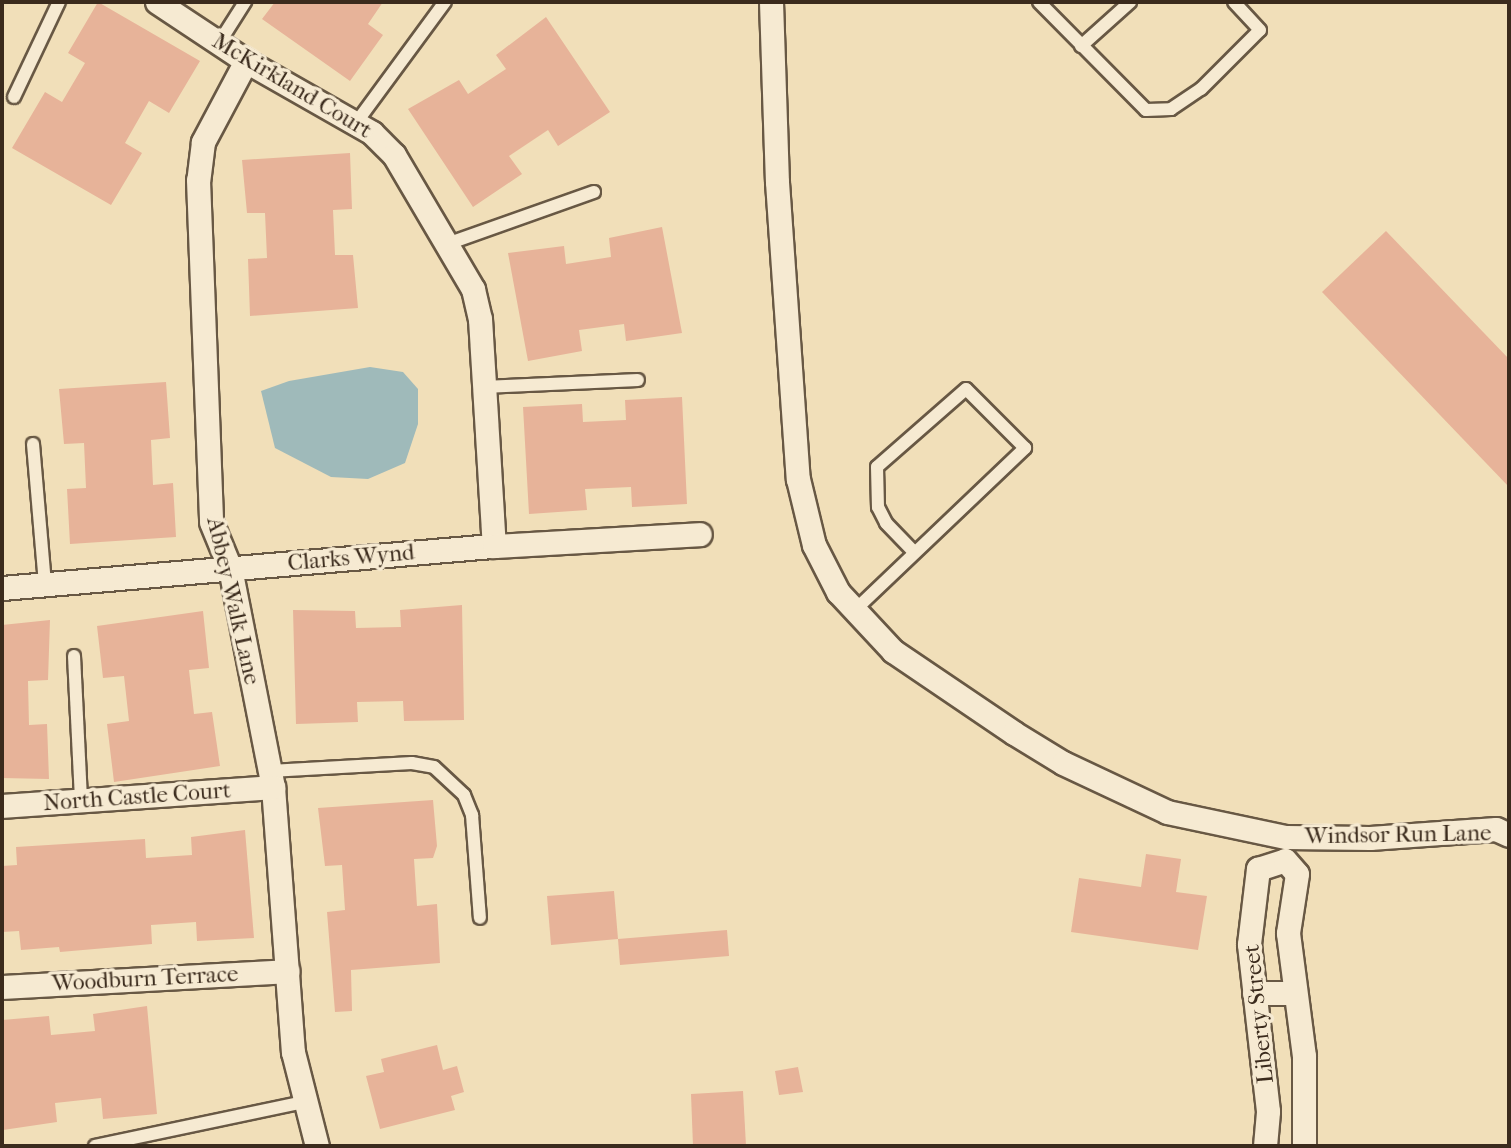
<!DOCTYPE html>
<html>
<head>
<meta charset="utf-8">
<style>
  body { margin:0 }
  #map { position:relative; width:1511px; height:1148px; overflow:hidden; background:#f1dfb9; font-family:"IM FELL French Canon",serif }
  div>[style] { position:absolute }
  [style*='--x'] { left:calc(var(--x)*1px); top:calc(var(--y)*1px); width:calc(var(--w)*1px); rotate:calc(var(--a)*1deg) }
  .water>* { inset:0; background:#9fbaba }
  .building>* { inset:0; background:#e7b399 }
  .roads { filter:drop-shadow(2px 0 #685844) drop-shadow(-2px 0 #685844) drop-shadow(0 2px #685844) drop-shadow(0 -2px #685844) }
  .service>* { height:12px; margin:-6px; padding:0 6px; transform-origin:6px; border-radius:6px; background:#f6ead2 }
  .minor>* { height:23px; margin:-11.5px; padding:0 11.5px; transform-origin:11.5px; border-radius:11.5px; background:#f6ead2 }
  span { translate:-50% -50%; white-space:nowrap; text-align:center; line-height:1.15; -webkit-text-stroke:7px #f6ead2; paint-order:stroke }
  .street-label { font-size:23px; color:#3b2b1d }
  .frame { position:absolute; inset:0; border:4px solid #3b2b1d; pointer-events:none }
</style>
</head>
<body>
<div id="map">
  <div class="water">
    <i style="clip-path:polygon(370px 367px,403px 372px,418px 389px,418px 424px,405px 463px,368px 479px,331px 477px,275px 448px,261px 391px,289px 381px)"></i>
  </div>
  <div class="building">
    <i style="clip-path:polygon(98px 2px,200px 61px,169px 113px,149px 101px,125px 143px,142px 153px,111px 205px,12px 148px,45px 92px,62px 102px,85px 63px,68px 53px)"></i>
    <i style="clip-path:polygon(275px 2px,383px 2px,368px 24px,383px 35px,350px 81px,262px 19px)"></i>
    <i style="clip-path:polygon(546px 17px,610px 112px,558px 146px,548px 130px,509px 156px,522px 174px,473px 207px,408px 109px,459px 80px,468px 94px,506px 69px,496px 55px)"></i>
    <i style="clip-path:polygon(350px 153px,352px 209px,333px 210px,335px 255px,353px 255px,358px 308px,250px 316px,248px 259px,267px 258px,265px 213px,247px 213px,242px 160px)"></i>
    <i style="clip-path:polygon(662px 227px,682px 333px,626px 341px,624px 324px,579px 330px,582px 351px,528px 361px,508px 253px,564px 246px,566px 264px,611px 257px,609px 238px)"></i>
    <i style="clip-path:polygon(1386px 231px,1509px 359px,1509px 487px,1322px 292px)"></i>
    <i style="clip-path:polygon(166px 382px,170px 438px,151px 440px,153px 485px,173px 483px,176px 537px,70px 544px,67px 489px,86px 488px,84px 443px,64px 444px,59px 389px)"></i>
    <i style="clip-path:polygon(682px 397px,687px 504px,632px 507px,631px 487px,585px 489px,587px 510px,529px 514px,523px 407px,582px 404px,583px 422px,626px 420px,625px 400px)"></i>
    <i style="clip-path:polygon(462px 605px,464px 720px,404px 721px,403px 701px,357px 702px,358px 722px,296px 724px,293px 610px,355px 611px,356px 628px,401px 627px,400px 610px)"></i>
    <i style="clip-path:polygon(203px 611px,209px 668px,189px 670px,194px 714px,212px 712px,220px 766px,114px 782px,107px 724px,129px 721px,124px 676px,103px 678px,97px 626px)"></i>
    <i style="clip-path:polygon(50px 620px,48px 680px,28px 681px,29px 725px,47px 724px,49px 779px,2px 778px,2px 625px)"></i>
    <i style="clip-path:polygon(433px 800px,437px 846px,433px 858px,414px 859px,417px 906px,437px 904px,440px 963px,351px 970px,352px 1011px,335px 1012px,327px 912px,345px 910px,342px 865px,325px 866px,318px 808px)"></i>
    <i style="clip-path:polygon(245px 830px,254px 938px,197px 941px,196px 922px,151px 925px,152px 944px,60px 952px,59px 947px,21px 950px,19px 931px,2px 932px,2px 866px,17px 865px,16px 847px,145px 839px,146px 858px,192px 855px,191px 837px)"></i>
    <i style="clip-path:polygon(1146px 854px,1181px 859px,1176px 892px,1207px 896px,1198px 950px,1071px 932px,1079px 878px,1141px 887px)"></i>
    <i style="clip-path:polygon(614px 891px,618px 939px,551px 945px,547px 896px)"></i>
    <i style="clip-path:polygon(727px 930px,729px 956px,620px 965px,618px 939px)"></i>
    <i style="clip-path:polygon(147px 1006px,157px 1114px,103px 1119px,101px 1098px,55px 1103px,57px 1122px,3px 1130px,2px 1020px,49px 1016px,51px 1035px,95px 1031px,93px 1014px)"></i>
    <i style="clip-path:polygon(437px 1045px,443px 1070px,457px 1066px,464px 1092px,451px 1096px,455px 1110px,380px 1129px,366px 1076px,384px 1072px,381px 1059px)"></i>
    <i style="clip-path:polygon(798px 1067px,803px 1092px,779px 1095px,775px 1071px)"></i>
    <i style="clip-path:polygon(743px 1091px,746px 1146px,693px 1146px,691px 1094px)"></i>
  </div>
  <div class="roads">
    <div class="service">
      <i style="--x:1039;--y:2;--w:152;--a:45.3"></i>
      <i style="--x:1146;--y:110;--w:25;--a:-2"></i>
      <i style="--x:1171;--y:109;--w:36;--a:-34"></i>
      <i style="--x:1201;--y:89;--w:83;--a:-45"></i>
      <i style="--x:1260;--y:30;--w:38;--a:-133"></i>
      <i style="--x:219;--y:43;--w:49;--a:-57.6"></i>
      <i style="--x:1081;--y:46;--w:66;--a:-41.9"></i>
      <i style="--x:14;--y:97;--w:105;--a:-64.7"></i>
      <i style="--x:356;--y:123;--w:150;--a:-53.7"></i>
      <i style="--x:447;--y:244;--w:156;--a:-19.5"></i>
      <i style="--x:484;--y:387;--w:154;--a:-2.6"></i>
      <i style="--x:33;--y:444;--w:141;--a:85.1"></i>
      <i style="--x:855;--y:610;--w:235;--a:-43.6"></i>
      <i style="--x:1025;--y:448;--w:83;--a:-135"></i>
      <i style="--x:966;--y:389;--w:118;--a:138.8"></i>
      <i style="--x:877;--y:467;--w:40;--a:88.6"></i>
      <i style="--x:878;--y:507;--w:18;--a:63"></i>
      <i style="--x:886;--y:523;--w:40;--a:46"></i>
      <i style="--x:74;--y:656;--w:144;--a:87.2"></i>
      <i style="--x:270;--y:771;--w:142;--a:-3.2"></i>
      <i style="--x:412;--y:763;--w:22;--a:10"></i>
      <i style="--x:434;--y:767;--w:41;--a:43"></i>
      <i style="--x:464;--y:795;--w:22;--a:68"></i>
      <i style="--x:472;--y:815;--w:103;--a:85.6"></i>
      <i style="--x:95;--y:1146;--w:213;--a:-11.9"></i>
    </div>
    <div class="minor">
      <i style="--x:157;--y:2;--w:107;--a:33.5"></i>
      <i style="--x:246;--y:61;--w:145;--a:29.7"></i>
      <i style="--x:372;--y:133;--w:31;--a:45"></i>
      <i style="--x:394;--y:155;--w:156;--a:59.5"></i>
      <i style="--x:473;--y:289;--w:31;--a:77"></i>
      <i style="--x:480;--y:319;--w:227;--a:86.5"></i>
      <i style="--x:771;--y:2;--w:180;--a:88.1"></i>
      <i style="--x:777;--y:182;--w:298;--a:86"></i>
      <i style="--x:798;--y:479;--w:68;--a:76.4"></i>
      <i style="--x:814;--y:545;--w:53;--a:62.9"></i>
      <i style="--x:838;--y:592;--w:81;--a:47"></i>
      <i style="--x:893;--y:651;--w:146;--a:34.1"></i>
      <i style="--x:1014;--y:733;--w:57;--a:31.5"></i>
      <i style="--x:1063;--y:763;--w:115;--a:25.2"></i>
      <i style="--x:1167;--y:812;--w:122;--a:11.9"></i>
      <i style="--x:1286;--y:837;--w:84;--a:0.7"></i>
      <i style="--x:1370;--y:838;--w:126;--a:-4.1"></i>
      <i style="--x:1496;--y:829;--w:14;--a:25"></i>
      <i style="--x:246;--y:61;--w:92;--a:118"></i>
      <i style="--x:203;--y:142;--w:38;--a:97"></i>
      <i style="--x:198;--y:180;--w:342;--a:87.8"></i>
      <i style="--x:211;--y:522;--w:50;--a:67.6"></i>
      <i style="--x:230;--y:568;--w:223;--a:78.9"></i>
      <i style="--x:273;--y:787;--w:266;--a:85.7"></i>
      <i style="--x:293;--y:1052;--w:97;--a:75.7"></i>
      <i style="--x:2;--y:588;--w:494;--a:-4.9"></i>
      <i style="--x:494;--y:546;--w:206;--a:-3.3"></i>
      <i style="--x:2;--y:806;--w:272;--a:-4"></i>
      <i style="--x:2;--y:987;--w:286;--a:-3.2"></i>
      <i style="--x:1254;--y:993;--w:40;--a:0"></i>
      <i style="--x:1265;--y:1146;--w:35;--a:-85"></i>
      <i style="--x:1268;--y:1111;--w:168;--a:-96.5"></i>
      <i style="--x:1249;--y:944;--w:76;--a:-83.2"></i>
      <i style="--x:1258;--y:869;--w:28;--a:-18"></i>
      <i style="--x:1285;--y:860;--w:18;--a:49"></i>
      <i style="--x:1297;--y:874;--w:60;--a:98.7"></i>
      <i style="--x:1288;--y:933;--w:124;--a:82.6"></i>
      <i style="--x:1304;--y:1056;--w:90;--a:90"></i>
    </div>
  </div>
  <div class="street-label">
    <span style="left:292px;top:86px;rotate:31deg">McKirkland Court</span>
    <span style="left:351px;top:558px;rotate:-5deg">Clarks Wynd</span>
    <span style="left:233px;top:601px;rotate:77deg">Abbey Walk Lane</span>
    <span style="left:137px;top:797px;rotate:-4deg">North Castle Court</span>
    <span style="left:1398px;top:835px;rotate:-1deg">Windsor Run Lane</span>
    <span style="left:145px;top:979px;rotate:-3deg">Woodburn Terrace</span>
    <span style="left:1259px;top:1014px;rotate:-96deg">Liberty Street</span>
  </div>
  <div class="frame"></div>
</div>
</body>
</html>
